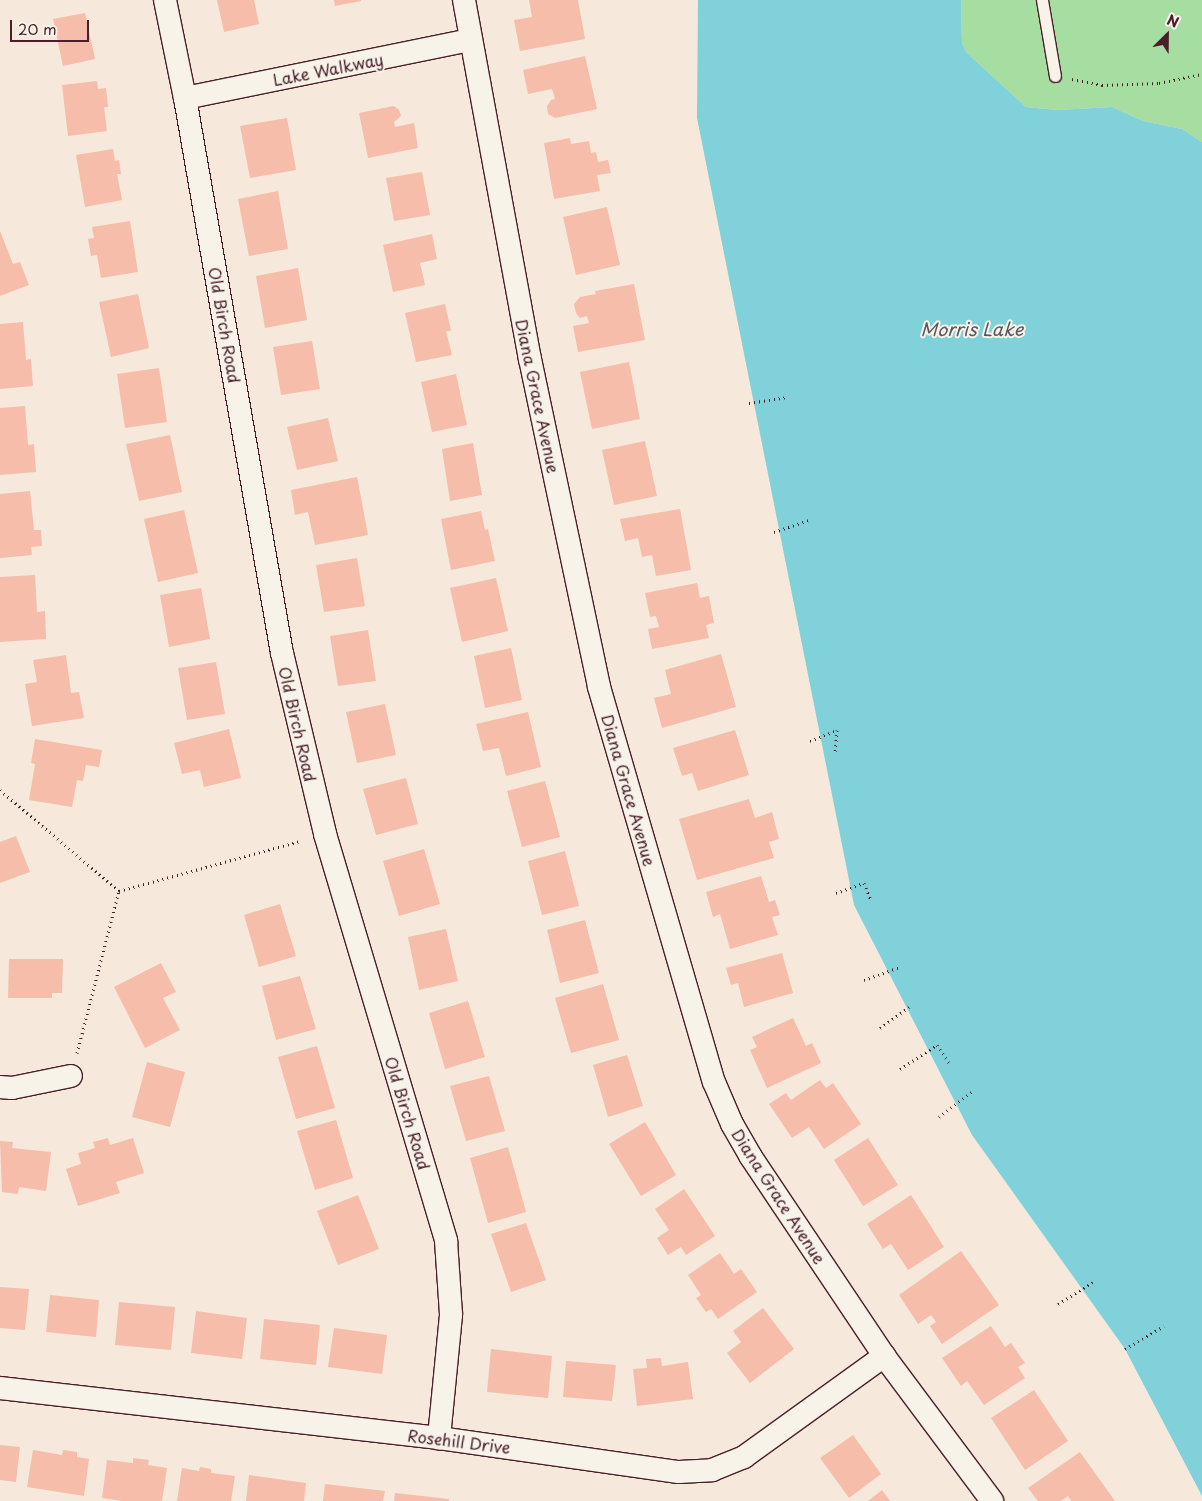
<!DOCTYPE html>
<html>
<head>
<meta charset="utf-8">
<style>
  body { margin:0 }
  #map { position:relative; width:1202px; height:1501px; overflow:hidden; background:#f7e8dc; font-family:"Playpen Sans",sans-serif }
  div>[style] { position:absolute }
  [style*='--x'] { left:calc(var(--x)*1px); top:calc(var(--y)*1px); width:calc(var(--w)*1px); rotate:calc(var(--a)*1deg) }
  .green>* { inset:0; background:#a6dda0 }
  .water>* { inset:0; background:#80d1da }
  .building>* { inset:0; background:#f5bdaa }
  .path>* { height:3px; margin-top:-1.5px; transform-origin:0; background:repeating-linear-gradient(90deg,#4a1f2b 0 1px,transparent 0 5px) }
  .roads { filter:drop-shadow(1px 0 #4a1f2b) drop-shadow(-1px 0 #4a1f2b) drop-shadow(0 1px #4a1f2b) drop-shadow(0 -1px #4a1f2b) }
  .lane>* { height:11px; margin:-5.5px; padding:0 5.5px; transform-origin:5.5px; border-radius:5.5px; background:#f7f3e8 }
  .street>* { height:22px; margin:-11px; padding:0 11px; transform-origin:11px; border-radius:11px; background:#f7f3e8 }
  span { translate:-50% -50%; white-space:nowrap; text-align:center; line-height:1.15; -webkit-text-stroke:4px #f7f3e8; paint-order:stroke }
  .street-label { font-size:16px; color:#4a1f2b }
  .water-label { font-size:18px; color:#5a5460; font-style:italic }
  .north { position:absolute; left:1142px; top:10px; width:50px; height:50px; -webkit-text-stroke:4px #f7f3e8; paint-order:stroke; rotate:23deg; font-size:14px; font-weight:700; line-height:20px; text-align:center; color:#4a1f2b }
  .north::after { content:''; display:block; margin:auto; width:18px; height:22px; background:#4a1f2b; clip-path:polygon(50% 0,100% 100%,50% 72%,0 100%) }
  .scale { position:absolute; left:10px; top:20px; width:79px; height:22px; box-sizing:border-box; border:2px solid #4a1f2b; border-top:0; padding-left:6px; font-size:15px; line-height:18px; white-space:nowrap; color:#4a1f2b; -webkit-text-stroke:4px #f7f3e8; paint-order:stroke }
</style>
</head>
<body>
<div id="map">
  <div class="green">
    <i style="clip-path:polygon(961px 0,1202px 0,1202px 142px,1182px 129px,1143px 121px,1112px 107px,1058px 110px,1026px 107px,966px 52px,962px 43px)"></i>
  </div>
  <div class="water">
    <i style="clip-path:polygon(698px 0,961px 0,962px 43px,966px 52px,1026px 107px,1058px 110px,1112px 107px,1143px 121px,1182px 129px,1202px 142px,1202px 1496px,1125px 1349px,972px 1135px,854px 905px,697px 118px)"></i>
  </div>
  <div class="building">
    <i style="clip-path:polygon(217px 0,254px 0,259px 24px,224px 32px)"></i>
    <i style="clip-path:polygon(334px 0,361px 0,361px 1px,335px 6px)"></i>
    <i style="clip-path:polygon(529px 0,578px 0,585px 39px,520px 51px,514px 20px,532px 17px)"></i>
    <i style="clip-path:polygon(85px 13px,95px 59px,63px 66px,53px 19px)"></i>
    <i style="clip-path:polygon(585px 56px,597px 109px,555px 118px,548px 114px,547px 106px,551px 100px,555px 99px,552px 89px,528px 94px,523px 70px)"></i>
    <i style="clip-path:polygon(97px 81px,98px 89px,106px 88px,108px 107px,104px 107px,107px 131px,68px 136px,62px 85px)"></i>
    <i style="clip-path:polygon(394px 106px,399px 110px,401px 116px,394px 122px,395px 127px,414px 123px,418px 148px,368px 158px,359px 113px)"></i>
    <i style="clip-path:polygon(287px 118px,296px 170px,250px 178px,240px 126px)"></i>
    <i style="clip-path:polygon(570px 138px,571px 144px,589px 141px,591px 153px,596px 152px,598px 162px,608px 160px,611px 173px,597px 175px,600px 191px,554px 199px,544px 143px)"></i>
    <i style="clip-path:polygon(113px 149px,115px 161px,119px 160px,121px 174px,117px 174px,122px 200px,85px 207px,76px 155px)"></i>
    <i style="clip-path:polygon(422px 172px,430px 215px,394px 221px,386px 178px)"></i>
    <i style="clip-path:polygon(278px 191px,288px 249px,249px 256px,238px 199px)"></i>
    <i style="clip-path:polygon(607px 207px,620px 265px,576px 275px,563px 217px)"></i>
    <i style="clip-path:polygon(130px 221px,138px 272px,101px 278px,97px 255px,91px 256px,88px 239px,94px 238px,92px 227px)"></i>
    <i style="clip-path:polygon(0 231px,13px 264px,20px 262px,29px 285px,0 296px)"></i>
    <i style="clip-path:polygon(432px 234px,437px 259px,420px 263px,425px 285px,393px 292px,383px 245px)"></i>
    <i style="clip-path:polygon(298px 268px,307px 320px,265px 328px,256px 276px)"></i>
    <i style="clip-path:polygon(634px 284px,645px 340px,578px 352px,573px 326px,589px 323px,587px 316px,580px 318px,576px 313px,574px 304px,580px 297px,596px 294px,595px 291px)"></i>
    <i style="clip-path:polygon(138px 294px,149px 348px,111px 357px,99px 302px)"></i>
    <i style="clip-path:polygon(445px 304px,451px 331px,446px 331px,452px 355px,416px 362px,405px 313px)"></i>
    <i style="clip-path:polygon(23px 322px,26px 360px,31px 359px,33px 386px,0 389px,0 324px)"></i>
    <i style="clip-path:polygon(312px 341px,320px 389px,281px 395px,273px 347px)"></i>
    <i style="clip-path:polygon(629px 362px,640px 419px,592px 429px,580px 372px)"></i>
    <i style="clip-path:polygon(159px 368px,167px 422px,125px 428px,117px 374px)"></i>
    <i style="clip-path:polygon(456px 374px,467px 425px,432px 432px,421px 382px)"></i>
    <i style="clip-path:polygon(25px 406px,28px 445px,34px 444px,36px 472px,0 475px,0 408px)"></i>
    <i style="clip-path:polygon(328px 418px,338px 461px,297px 470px,287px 427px)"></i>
    <i style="clip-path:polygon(170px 435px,182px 492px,139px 501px,126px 444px)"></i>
    <i style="clip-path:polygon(645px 441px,657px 496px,614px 505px,602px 450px)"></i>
    <i style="clip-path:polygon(473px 443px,482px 495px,450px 501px,442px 449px)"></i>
    <i style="clip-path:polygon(357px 477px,368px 535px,315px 545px,308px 512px,295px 515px,291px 490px)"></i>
    <i style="clip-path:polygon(30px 491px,34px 530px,41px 530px,42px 546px,31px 547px,32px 555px,0 558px,0 494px)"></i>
    <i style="clip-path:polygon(680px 509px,691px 570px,656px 576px,652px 555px,642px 557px,638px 538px,625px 541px,620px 519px)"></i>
    <i style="clip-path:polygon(184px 510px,198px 573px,158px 582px,144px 519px)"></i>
    <i style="clip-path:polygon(481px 511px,485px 530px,488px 529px,495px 561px,451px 570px,441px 519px)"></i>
    <i style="clip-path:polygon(357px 558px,365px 606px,324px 612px,316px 565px)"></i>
    <i style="clip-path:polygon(35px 575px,37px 612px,45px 611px,46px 639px,0 642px,0 577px)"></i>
    <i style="clip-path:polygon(496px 578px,508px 631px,462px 642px,450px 588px)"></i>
    <i style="clip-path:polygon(697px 583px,700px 598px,709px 596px,714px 623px,706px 625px,709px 638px,652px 649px,648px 629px,659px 627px,656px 616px,650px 617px,645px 593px)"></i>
    <i style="clip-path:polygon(201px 588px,210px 639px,169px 647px,160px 595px)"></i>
    <i style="clip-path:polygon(368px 630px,376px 681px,338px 686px,330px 636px)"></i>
    <i style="clip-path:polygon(511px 648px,522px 700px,485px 708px,474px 656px)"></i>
    <i style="clip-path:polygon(721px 654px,736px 707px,662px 728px,654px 698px,671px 694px,665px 670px)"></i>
    <i style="clip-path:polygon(66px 655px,71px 693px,79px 692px,84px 718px,32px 726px,25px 684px,37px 682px,33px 660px)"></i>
    <i style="clip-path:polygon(216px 662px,225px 714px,187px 720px,178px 668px)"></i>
    <i style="clip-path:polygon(385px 704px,396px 755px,357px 763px,346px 712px)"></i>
    <i style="clip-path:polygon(528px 712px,541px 767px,506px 776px,499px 748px,483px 751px,476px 724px)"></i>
    <i style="clip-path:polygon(229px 729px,241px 778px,204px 787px,200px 770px,182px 774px,174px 743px)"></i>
    <i style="clip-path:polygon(735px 730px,749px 775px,698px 791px,692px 773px,682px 776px,673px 748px)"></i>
    <i style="clip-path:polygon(35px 739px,102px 750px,99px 767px,86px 765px,83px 781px,77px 780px,72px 807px,29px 800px,35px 764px,31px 763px)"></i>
    <i style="clip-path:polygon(406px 778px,418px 824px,376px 835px,363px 789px)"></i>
    <i style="clip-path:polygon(545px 781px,560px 837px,522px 847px,507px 791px)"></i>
    <i style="clip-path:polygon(749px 799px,755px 818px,772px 812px,779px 839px,769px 842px,774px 858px,697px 880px,679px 819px)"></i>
    <i style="clip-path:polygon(16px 836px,30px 872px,0 883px,0 842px)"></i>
    <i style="clip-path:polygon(424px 849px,440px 904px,399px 916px,383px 861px)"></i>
    <i style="clip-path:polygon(565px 851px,579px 906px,542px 915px,528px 861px)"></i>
    <i style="clip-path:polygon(761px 876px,769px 902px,775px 900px,780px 915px,772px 917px,778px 935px,730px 949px,720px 914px,713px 917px,706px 892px)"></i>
    <i style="clip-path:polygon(280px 904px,296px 956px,259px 967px,244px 915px)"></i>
    <i style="clip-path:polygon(585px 920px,599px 973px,560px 983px,547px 930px)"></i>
    <i style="clip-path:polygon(446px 929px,458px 981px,419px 990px,408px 937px)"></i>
    <i style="clip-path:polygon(782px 953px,793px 993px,744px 1007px,738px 983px,731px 985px,726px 968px)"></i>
    <i style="clip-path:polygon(9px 959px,63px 959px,62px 993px,52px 993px,52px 998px,8px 998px)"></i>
    <i style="clip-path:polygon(161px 963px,176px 992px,163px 998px,180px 1030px,145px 1048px,114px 987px)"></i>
    <i style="clip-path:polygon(300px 976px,316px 1029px,276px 1040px,262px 986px)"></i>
    <i style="clip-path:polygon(603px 984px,619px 1040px,571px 1053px,555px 998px)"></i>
    <i style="clip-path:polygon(468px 1001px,485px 1057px,445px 1069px,429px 1013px)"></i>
    <i style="clip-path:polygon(793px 1018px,806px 1046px,812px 1043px,821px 1063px,767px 1088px,750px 1050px,757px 1047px,752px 1037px)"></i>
    <i style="clip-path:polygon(317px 1046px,335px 1108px,296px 1119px,278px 1057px)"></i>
    <i style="clip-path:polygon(627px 1055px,643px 1106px,608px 1117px,593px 1065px)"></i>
    <i style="clip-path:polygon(147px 1062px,185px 1072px,170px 1127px,132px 1117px)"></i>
    <i style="clip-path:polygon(489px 1076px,505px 1131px,466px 1141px,450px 1086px)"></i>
    <i style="clip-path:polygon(820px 1080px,826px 1088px,833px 1083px,861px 1124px,824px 1149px,809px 1127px,792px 1138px,769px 1104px,786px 1093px,791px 1100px)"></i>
    <i style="clip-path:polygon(336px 1120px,353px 1178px,315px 1190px,297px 1131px)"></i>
    <i style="clip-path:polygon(645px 1122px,676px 1175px,641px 1196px,609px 1144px)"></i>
    <i style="clip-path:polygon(108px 1138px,110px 1145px,133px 1138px,144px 1173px,116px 1182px,120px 1193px,78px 1206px,66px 1169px,81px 1164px,78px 1153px,95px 1148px,93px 1142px)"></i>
    <i style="clip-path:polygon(868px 1138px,898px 1185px,863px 1206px,834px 1160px)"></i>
    <i style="clip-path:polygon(0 1141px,13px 1142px,12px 1148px,51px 1152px,46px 1191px,19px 1187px,18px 1194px,2px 1192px)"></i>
    <i style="clip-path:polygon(508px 1147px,526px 1212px,488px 1223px,470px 1158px)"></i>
    <i style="clip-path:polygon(684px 1189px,715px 1236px,686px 1255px,681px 1247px,668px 1255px,657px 1238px,669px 1230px,655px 1209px)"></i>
    <i style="clip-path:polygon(358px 1195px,379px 1249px,338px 1265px,317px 1211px)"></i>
    <i style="clip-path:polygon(911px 1195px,944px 1247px,908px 1270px,891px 1244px,883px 1249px,867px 1224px)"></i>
    <i style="clip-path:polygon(526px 1223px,546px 1280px,511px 1292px,491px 1234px)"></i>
    <i style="clip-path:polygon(961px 1251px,999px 1305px,942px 1344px,930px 1326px,936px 1322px,931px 1315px,918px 1324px,899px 1295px)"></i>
    <i style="clip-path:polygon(720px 1253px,734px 1274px,741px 1269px,757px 1292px,718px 1319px,711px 1309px,706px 1312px,696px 1298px,701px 1295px,688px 1275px)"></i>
    <i style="clip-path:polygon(0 1287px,29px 1289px,25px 1330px,0 1328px)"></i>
    <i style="clip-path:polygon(50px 1295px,99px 1300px,96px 1337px,46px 1332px)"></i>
    <i style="clip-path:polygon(119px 1302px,175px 1307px,171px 1350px,115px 1345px)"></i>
    <i style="clip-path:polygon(763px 1308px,794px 1349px,750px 1383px,727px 1353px,741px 1342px,733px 1331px)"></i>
    <i style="clip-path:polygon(196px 1311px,247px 1318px,242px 1359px,191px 1353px)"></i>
    <i style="clip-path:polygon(264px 1319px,320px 1325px,316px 1365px,260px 1359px)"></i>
    <i style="clip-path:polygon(991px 1326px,1005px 1347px,1011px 1343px,1025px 1363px,1018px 1367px,1025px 1378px,984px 1405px,967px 1381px,961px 1386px,942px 1358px)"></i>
    <i style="clip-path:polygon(334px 1328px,387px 1335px,382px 1374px,328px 1367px)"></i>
    <i style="clip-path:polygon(491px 1349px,552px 1356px,548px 1398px,487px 1392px)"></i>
    <i style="clip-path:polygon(661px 1358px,662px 1366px,688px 1362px,693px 1399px,637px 1406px,633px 1369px,647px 1368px,646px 1359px)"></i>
    <i style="clip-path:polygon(566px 1361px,616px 1365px,612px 1401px,563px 1397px)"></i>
    <i style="clip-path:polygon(1034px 1390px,1068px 1441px,1025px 1470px,991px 1418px)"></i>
    <i style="clip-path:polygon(853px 1435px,881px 1474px,849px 1498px,820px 1458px)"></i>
    <i style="clip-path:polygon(0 1445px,20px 1447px,16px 1482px,0 1480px)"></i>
    <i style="clip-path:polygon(33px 1450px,62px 1455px,63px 1450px,77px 1452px,77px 1457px,89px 1459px,84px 1496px,27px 1487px)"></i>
    <i style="clip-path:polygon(1080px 1452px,1115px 1501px,1071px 1501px,1068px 1496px,1061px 1501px,1038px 1501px,1028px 1488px)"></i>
    <i style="clip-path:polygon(133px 1458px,149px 1460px,148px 1465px,167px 1468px,162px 1501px,122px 1501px,102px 1498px,107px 1460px,133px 1463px)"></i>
    <i style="clip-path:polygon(200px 1467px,211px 1469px,211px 1473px,235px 1476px,231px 1501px,177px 1501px,182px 1468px,199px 1471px)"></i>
    <i style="clip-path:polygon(249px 1475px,306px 1483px,304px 1501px,246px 1501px)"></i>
    <i style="clip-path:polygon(325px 1484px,385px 1491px,383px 1501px,323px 1501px)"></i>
    <i style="clip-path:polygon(882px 1490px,890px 1501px,868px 1501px)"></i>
    <i style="clip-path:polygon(395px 1493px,449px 1499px,449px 1501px,394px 1501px)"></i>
  </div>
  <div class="path">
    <i style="--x:1072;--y:79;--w:31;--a:11"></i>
    <i style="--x:1102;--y:85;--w:57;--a:-2"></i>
    <i style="--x:1159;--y:83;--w:44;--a:-11.8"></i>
    <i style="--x:749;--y:403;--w:39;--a:-9"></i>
    <i style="--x:774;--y:532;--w:39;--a:-19"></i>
    <i style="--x:810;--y:741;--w:29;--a:-22"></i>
    <i style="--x:837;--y:730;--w:24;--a:95"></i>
    <i style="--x:0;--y:790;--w:156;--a:40.3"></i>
    <i style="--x:119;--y:891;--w:189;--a:-15.4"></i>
    <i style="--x:836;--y:893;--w:30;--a:-20"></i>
    <i style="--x:864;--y:883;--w:18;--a:68"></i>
    <i style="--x:864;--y:980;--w:38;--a:-20"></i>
    <i style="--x:880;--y:1028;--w:36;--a:-36"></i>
    <i style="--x:77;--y:1053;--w:167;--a:-75.5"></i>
    <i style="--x:900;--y:1069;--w:44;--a:-33"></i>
    <i style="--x:937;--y:1045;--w:25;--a:56"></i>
    <i style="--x:939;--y:1117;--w:43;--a:-37.4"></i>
    <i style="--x:1058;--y:1304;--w:41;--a:-32.2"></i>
    <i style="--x:1125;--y:1349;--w:45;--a:-30.5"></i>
  </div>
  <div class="roads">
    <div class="lane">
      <i style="--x:1042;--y:0;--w:77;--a:80.3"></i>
    </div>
    <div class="street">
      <i style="--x:165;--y:0;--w:100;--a:78.5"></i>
      <i style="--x:185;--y:98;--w:563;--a:80.09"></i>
      <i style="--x:282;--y:653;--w:186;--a:76.6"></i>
      <i style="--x:325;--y:834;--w:425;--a:73.4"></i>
      <i style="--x:446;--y:1241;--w:74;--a:86.1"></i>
      <i style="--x:451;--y:1315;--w:124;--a:95.6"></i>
      <i style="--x:464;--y:0;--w:365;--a:79.6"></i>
      <i style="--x:530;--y:359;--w:335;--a:78.1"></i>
      <i style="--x:599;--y:687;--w:411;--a:73.8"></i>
      <i style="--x:714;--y:1082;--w:46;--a:66.8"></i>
      <i style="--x:732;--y:1124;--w:38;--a:60"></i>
      <i style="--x:751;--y:1157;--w:239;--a:56.2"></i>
      <i style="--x:884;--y:1356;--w:181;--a:53.3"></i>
      <i style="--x:185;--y:98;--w:291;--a:-11.5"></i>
      <i style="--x:0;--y:1087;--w:12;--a:5"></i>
      <i style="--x:12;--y:1088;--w:60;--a:-11.5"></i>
      <i style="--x:0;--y:1388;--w:442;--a:6.5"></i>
      <i style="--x:439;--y:1438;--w:242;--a:8.1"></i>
      <i style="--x:679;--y:1472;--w:33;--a:-3"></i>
      <i style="--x:712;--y:1470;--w:35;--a:-22"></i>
      <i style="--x:744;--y:1457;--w:173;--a:-35.8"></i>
    </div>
  </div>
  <div class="street-label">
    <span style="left:328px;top:69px;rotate:-11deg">Lake Walkway</span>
    <span style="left:225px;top:325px;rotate:80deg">Old Birch Road</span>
    <span style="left:538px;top:396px;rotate:78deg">Diana Grace Avenue</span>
    <span style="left:298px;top:724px;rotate:77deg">Old Birch Road</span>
    <span style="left:629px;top:790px;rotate:74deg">Diana Grace Avenue</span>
    <span style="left:408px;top:1113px;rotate:73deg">Old Birch Road</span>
    <span style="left:779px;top:1196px;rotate:57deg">Diana Grace Avenue</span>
    <span style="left:459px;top:1441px;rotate:7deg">Rosehill Drive</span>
  </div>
  <div class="water-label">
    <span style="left:972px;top:329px">Morris Lake</span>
  </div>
  <div class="north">N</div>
  <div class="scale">20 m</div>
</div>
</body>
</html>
